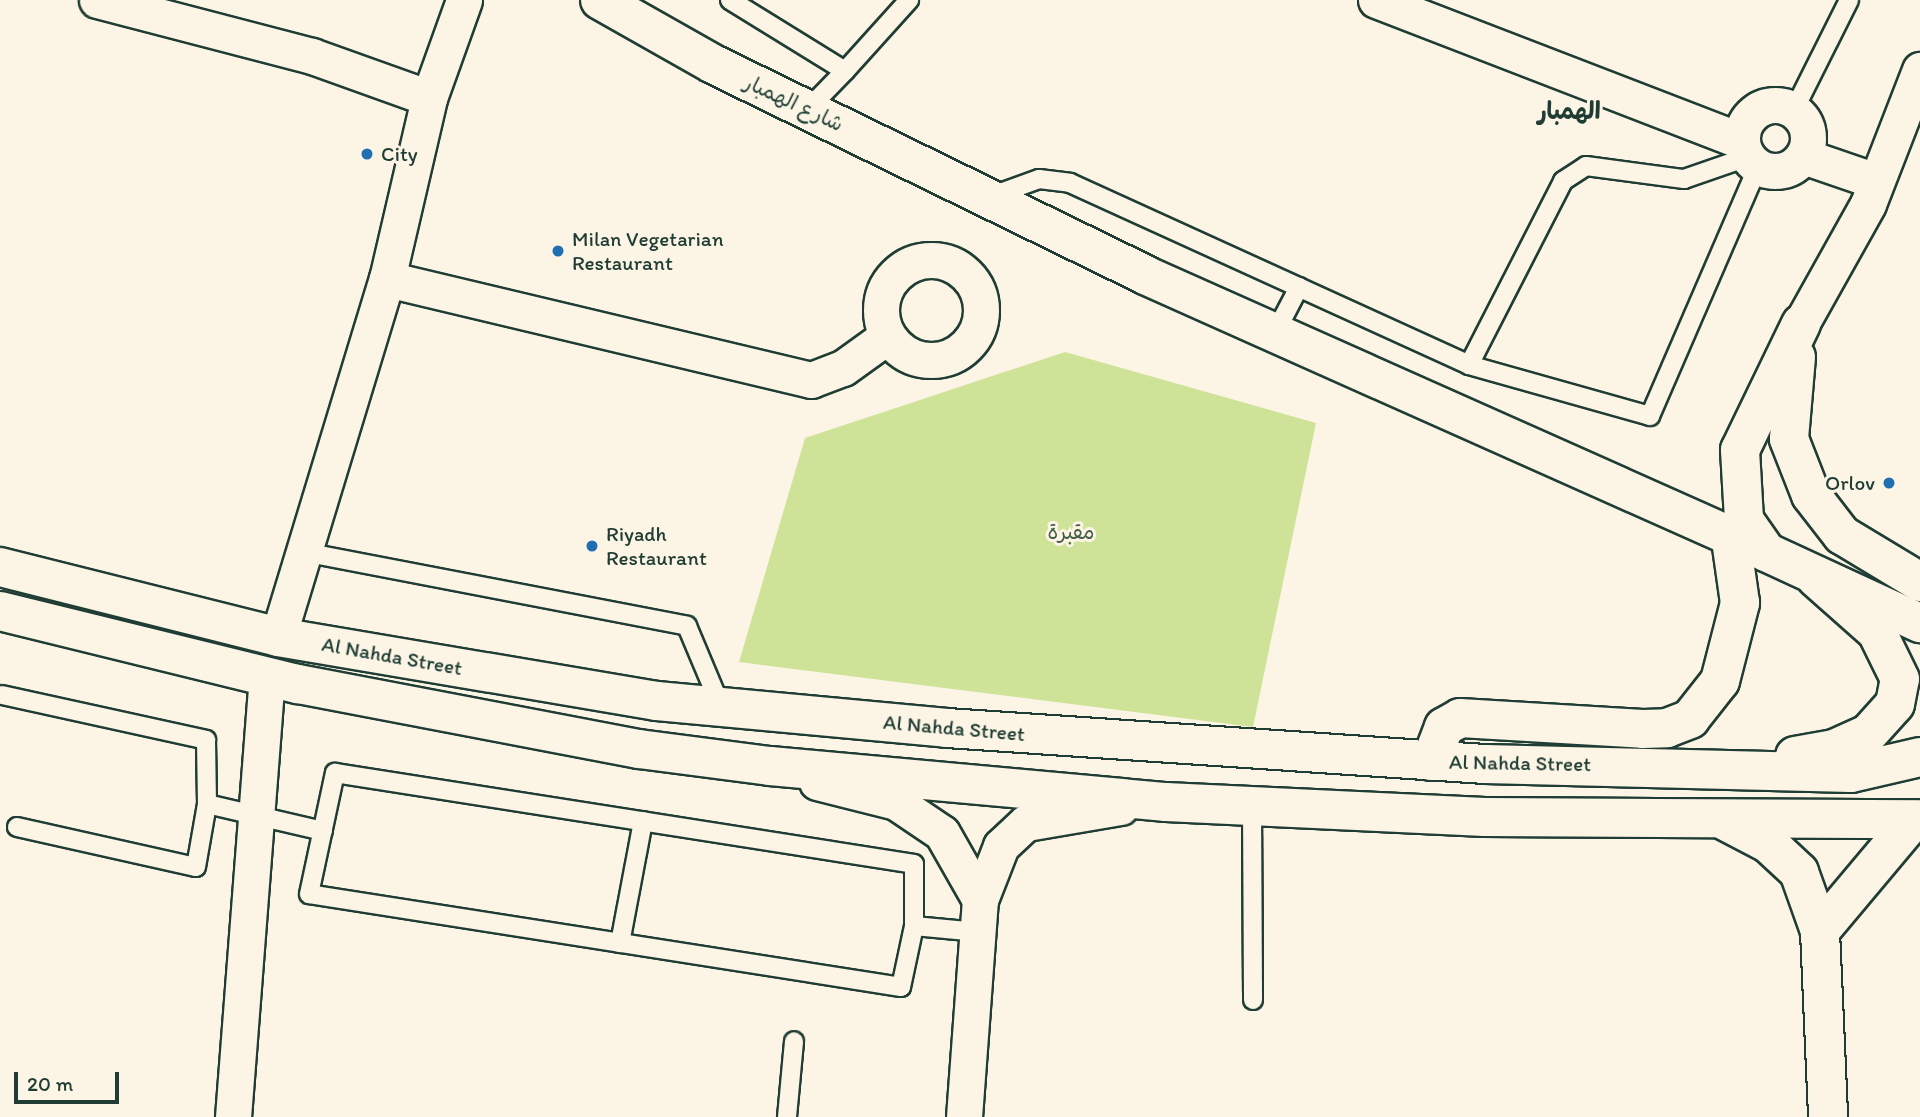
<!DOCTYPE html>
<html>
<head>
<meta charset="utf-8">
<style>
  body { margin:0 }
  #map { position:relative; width:1920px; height:1117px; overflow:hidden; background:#fcf5e5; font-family:Itim,"Playpen Sans Arabic",sans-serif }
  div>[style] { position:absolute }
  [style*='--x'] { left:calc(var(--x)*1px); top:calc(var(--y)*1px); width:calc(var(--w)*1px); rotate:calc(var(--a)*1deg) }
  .green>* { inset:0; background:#cee398 }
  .roads { filter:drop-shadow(2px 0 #1f3d34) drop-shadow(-2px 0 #1f3d34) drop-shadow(0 2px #1f3d34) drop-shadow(0 -2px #1f3d34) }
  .service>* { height:18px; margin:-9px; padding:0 9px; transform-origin:9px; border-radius:9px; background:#fcf5e5 }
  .minor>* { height:35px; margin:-17.5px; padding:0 17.5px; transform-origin:17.5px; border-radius:17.5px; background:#fcf5e5 }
  .minor>.ring { margin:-17.5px; padding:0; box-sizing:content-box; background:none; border:35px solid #fcf5e5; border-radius:50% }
  .tertiary>* { height:38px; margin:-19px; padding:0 19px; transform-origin:19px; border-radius:19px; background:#fcf5e5 }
  .secondary>* { height:38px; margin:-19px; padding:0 19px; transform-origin:19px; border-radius:19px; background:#fcf5e5 }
  .dots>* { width:19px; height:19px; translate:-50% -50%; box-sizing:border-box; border:4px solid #fcf5e5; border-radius:50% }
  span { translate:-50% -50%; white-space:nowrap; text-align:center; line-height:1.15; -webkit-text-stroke:6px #fcf5e5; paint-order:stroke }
  .street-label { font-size:21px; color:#1f3d34 }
  .poi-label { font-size:21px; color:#1f3d34 }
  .left { translate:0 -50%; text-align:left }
  .right { translate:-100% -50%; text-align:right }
  .park-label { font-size:21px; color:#425e48 }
  .quarter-label { font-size:24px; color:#1f3d34; font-weight:700 }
  .scale { position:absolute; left:14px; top:1072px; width:105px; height:32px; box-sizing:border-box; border:4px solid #1f3d34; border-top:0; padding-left:9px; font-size:21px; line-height:24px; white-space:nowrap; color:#1f3d34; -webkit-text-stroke:5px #fcf5e5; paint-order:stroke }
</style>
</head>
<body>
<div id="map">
  <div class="green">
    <i style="clip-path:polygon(1065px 352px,1316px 423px,1253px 727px,739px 662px,805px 438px)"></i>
  </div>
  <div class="roads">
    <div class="service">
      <i style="--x:730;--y:0;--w:135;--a:31.7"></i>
      <i style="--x:845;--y:71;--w:53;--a:134.2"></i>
      <i style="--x:845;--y:71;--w:96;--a:-48"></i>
      <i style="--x:1794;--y:110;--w:123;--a:-63.4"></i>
      <i style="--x:992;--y:196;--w:50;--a:-19.9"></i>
      <i style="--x:1039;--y:179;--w:31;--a:7"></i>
      <i style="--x:1070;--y:183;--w:439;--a:24.5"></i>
      <i style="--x:1469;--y:365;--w:188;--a:15.7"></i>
      <i style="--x:1650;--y:416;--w:272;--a:-66.6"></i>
      <i style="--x:1275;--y:333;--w:52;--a:-62.4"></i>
      <i style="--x:1469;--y:365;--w:207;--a:-62.9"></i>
      <i style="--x:1563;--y:181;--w:27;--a:-33"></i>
      <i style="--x:1586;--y:166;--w:99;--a:7.6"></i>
      <i style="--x:1684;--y:179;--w:68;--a:-19"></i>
      <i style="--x:304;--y:552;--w:390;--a:10.9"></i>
      <i style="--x:687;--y:626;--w:88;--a:67.2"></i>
      <i style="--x:2;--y:695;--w:209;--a:12.4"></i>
      <i style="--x:206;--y:740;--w:64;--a:89.1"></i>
      <i style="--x:207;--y:804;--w:119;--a:13.1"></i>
      <i style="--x:1252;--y:805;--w:195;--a:89.7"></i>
      <i style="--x:17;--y:827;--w:183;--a:12.6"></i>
      <i style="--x:196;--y:867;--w:64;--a:-80.1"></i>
      <i style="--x:914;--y:926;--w:62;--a:102"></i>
      <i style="--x:901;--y:987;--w:599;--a:-171.07"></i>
      <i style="--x:309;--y:894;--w:124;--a:-77.9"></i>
      <i style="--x:335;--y:773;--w:586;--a:8.93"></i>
      <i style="--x:914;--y:864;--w:62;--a:90"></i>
      <i style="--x:914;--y:926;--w:64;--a:5.4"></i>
      <i style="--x:620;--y:943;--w:124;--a:-79.3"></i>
      <i style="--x:787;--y:1117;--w:76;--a:-84.7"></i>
    </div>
    <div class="minor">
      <i style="--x:97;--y:0;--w:222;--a:14.6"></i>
      <i style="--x:312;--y:56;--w:124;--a:19.7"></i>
      <i style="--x:1376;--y:0;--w:392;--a:21.1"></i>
      <i class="ring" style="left:1742px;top:105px;width:31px;height:31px"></i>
      <i style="--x:1803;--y:156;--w:77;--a:18.9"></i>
      <i class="ring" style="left:881px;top:260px;width:65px;height:65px"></i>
      <i style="--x:387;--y:279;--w:436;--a:13.4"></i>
      <i style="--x:811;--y:380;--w:34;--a:-21"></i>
      <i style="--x:843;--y:368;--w:53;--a:-35.8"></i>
      <i style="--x:1801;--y:324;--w:137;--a:-60.8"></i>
      <i style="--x:1868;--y:204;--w:144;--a:-68.8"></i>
      <i style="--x:278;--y:637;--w:374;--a:-73.1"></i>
      <i style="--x:387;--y:279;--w:186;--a:-76.9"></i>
      <i style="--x:429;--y:98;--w:104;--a:-70.3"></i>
      <i style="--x:817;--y:782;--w:81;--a:14.2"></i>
      <i style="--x:896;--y:802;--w:55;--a:34"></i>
      <i style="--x:942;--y:833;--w:77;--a:60.4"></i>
      <i style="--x:233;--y:1117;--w:442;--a:-85.6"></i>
      <i style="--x:964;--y:1117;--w:218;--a:-85.8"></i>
      <i style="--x:980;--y:900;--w:58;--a:-68.7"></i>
      <i style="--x:1001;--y:846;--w:34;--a:-43"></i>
      <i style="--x:1026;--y:823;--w:96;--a:-9.6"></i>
    </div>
    <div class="tertiary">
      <i style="--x:600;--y:0;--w:130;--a:29.5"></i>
      <i style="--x:713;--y:64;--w:481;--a:26"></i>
      <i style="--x:1145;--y:275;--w:680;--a:24.04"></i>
      <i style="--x:1801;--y:324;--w:140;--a:115.8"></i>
      <i style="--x:1740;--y:450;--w:70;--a:86.7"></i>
      <i style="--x:1744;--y:520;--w:39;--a:55"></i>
      <i style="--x:1766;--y:552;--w:170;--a:24.8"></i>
      <i style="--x:1796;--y:357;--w:82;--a:94.9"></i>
      <i style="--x:1789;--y:439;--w:60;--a:68.6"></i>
      <i style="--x:1811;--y:495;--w:51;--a:52.2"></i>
      <i style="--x:1842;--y:535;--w:91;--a:31.1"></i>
      <i style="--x:1727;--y:822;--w:47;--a:27.6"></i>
      <i style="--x:1769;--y:844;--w:41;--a:43"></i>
      <i style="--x:1799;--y:872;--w:63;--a:70.4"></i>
      <i style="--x:1820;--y:931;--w:186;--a:87.5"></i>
      <i style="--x:1820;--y:931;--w:145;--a:-50"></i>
    </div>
    <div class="secondary">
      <i style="--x:0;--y:567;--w:287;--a:14.1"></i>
      <i style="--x:278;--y:637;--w:384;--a:9.6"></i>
      <i style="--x:657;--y:701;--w:291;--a:5.3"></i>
      <i style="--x:947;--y:728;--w:539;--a:3.83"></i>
      <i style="--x:1485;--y:764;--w:366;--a:1.4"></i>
      <i style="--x:1851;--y:773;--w:71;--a:-13.1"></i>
      <i style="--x:0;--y:611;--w:307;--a:13.8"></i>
      <i style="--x:298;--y:684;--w:347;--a:10.8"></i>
      <i style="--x:639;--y:749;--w:132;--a:7.4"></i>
      <i style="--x:770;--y:766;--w:398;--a:5.2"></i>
      <i style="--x:1166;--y:802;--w:319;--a:2.7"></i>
      <i style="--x:1485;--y:817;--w:435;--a:0.3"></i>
      <i style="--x:1795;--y:756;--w:40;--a:-10"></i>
      <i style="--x:1834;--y:749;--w:37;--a:-24"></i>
      <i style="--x:1868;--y:734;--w:40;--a:-48"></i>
      <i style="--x:1895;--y:704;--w:25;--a:-79"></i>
      <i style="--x:1900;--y:679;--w:52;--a:-116.1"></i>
      <i style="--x:1877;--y:632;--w:81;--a:-138.5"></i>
      <i style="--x:1431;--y:761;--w:36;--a:-69"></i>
      <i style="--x:1444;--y:727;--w:18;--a:-29"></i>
      <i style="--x:1460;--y:718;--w:183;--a:3.4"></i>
      <i style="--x:1643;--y:729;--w:24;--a:-2"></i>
      <i style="--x:1667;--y:728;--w:25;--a:-21"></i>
      <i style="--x:1690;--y:719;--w:48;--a:-51.7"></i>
      <i style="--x:1720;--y:681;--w:81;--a:-75.6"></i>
      <i style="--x:1740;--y:603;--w:64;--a:-98.1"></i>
    </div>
  </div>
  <div class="dots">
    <i style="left:367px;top:154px;background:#1f6fb2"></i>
    <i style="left:558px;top:251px;background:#1f6fb2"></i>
    <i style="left:1889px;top:483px;background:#1f6fb2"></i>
    <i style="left:592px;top:546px;background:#1f6fb2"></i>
  </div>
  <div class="street-label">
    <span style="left:794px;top:103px;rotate:25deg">شارع الهمبار</span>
    <span style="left:392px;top:656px;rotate:10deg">Al Nahda Street</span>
    <span style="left:954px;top:728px;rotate:5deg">Al Nahda Street</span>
    <span style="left:1520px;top:763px;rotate:1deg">Al Nahda Street</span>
  </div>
  <div class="poi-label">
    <span class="left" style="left:381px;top:154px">City</span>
    <span class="left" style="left:572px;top:251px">Milan Vegetarian<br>Restaurant</span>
    <span class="right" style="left:1875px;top:483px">Orlov</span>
    <span class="left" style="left:606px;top:546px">Riyadh<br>Restaurant</span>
  </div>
  <div class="park-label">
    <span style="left:1071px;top:532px">مقبرة</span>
  </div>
  <div class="quarter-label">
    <span style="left:1569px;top:111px">الهمبار</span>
  </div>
  <div class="scale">20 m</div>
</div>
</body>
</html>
